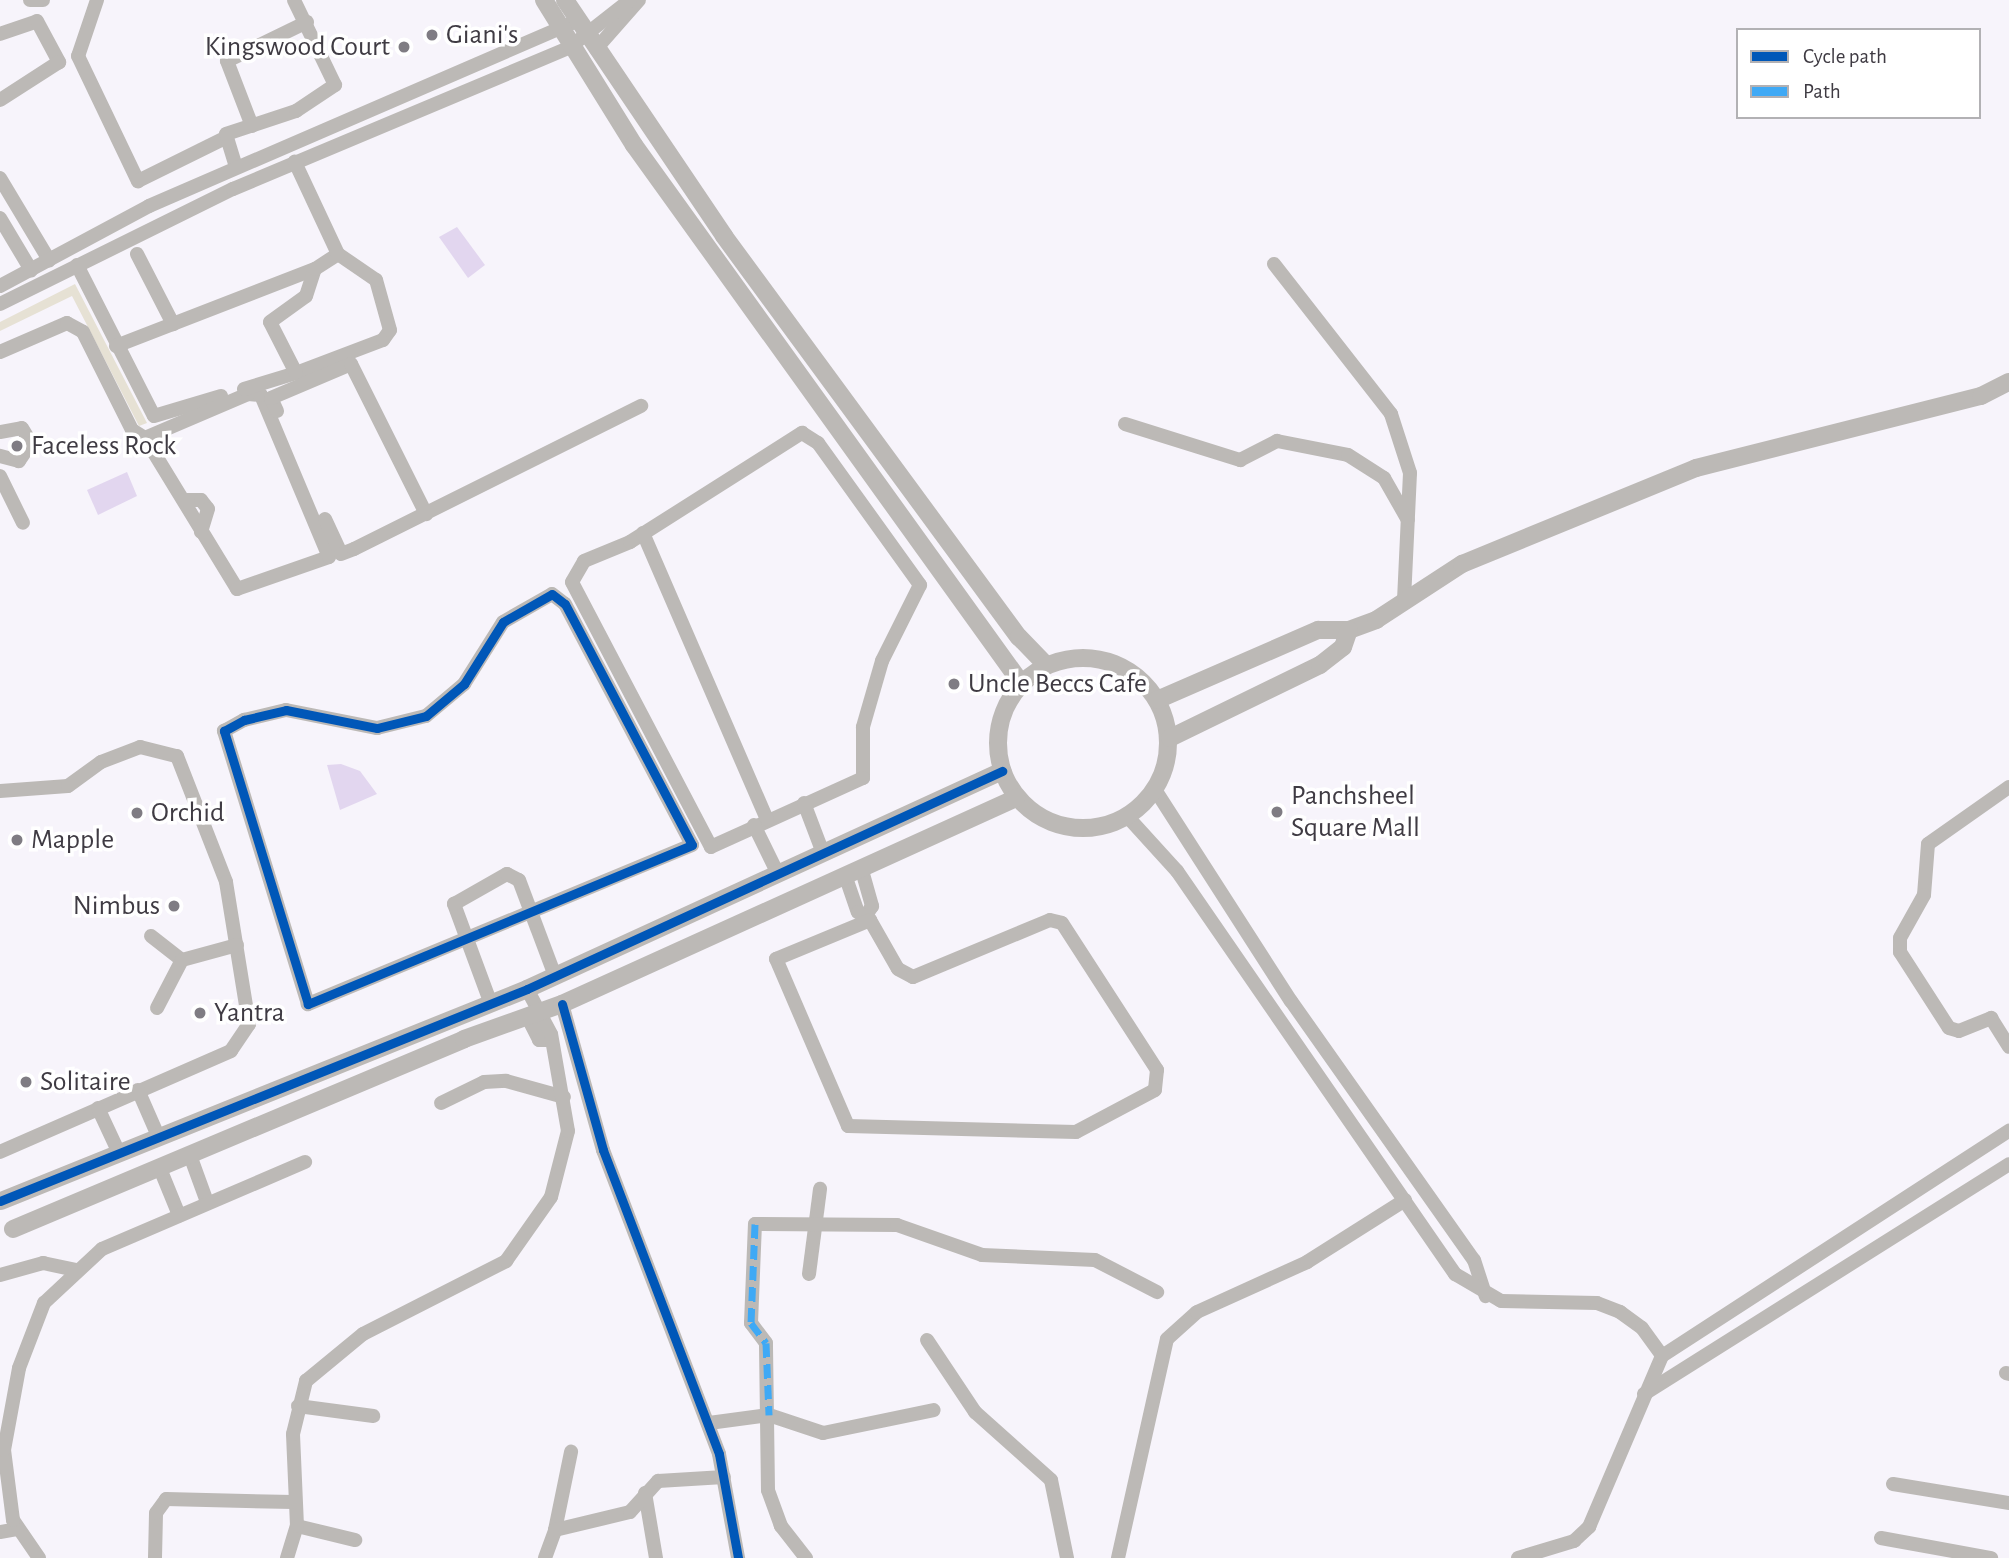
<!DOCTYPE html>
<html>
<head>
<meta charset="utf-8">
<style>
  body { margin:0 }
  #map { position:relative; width:2009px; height:1558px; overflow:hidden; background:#f7f4fb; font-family:"Alegreya Sans",sans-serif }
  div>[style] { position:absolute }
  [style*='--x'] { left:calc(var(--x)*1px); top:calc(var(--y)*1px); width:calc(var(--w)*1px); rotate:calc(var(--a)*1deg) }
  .green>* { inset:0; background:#e6e1d4 }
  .water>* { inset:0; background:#e2d6ef }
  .minor>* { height:14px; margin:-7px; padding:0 7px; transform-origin:7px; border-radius:7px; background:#bcb9b6 }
  .tertiary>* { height:18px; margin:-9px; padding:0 9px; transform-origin:9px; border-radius:9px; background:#bcb9b6 }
  .tertiary>.ring { margin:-9px; padding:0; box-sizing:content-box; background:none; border:18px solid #bcb9b6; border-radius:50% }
  .quiet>* { height:7px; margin-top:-3.5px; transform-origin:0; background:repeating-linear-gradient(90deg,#3fa9f5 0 14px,transparent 0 21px) }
  .cycleway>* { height:9px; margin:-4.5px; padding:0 4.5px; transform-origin:4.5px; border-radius:4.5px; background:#0057b8 }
  .dots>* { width:19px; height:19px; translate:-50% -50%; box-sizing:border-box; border:4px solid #fff; border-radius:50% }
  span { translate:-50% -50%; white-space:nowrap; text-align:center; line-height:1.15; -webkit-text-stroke:7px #fff; paint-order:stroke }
  .poi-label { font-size:28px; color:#3f3b43 }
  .left { translate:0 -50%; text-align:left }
  .right { translate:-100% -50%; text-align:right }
  .legend { position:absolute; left:1736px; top:28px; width:245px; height:91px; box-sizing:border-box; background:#fff; border:2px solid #b2b1b4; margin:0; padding:9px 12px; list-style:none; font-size:21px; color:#3f3b43 }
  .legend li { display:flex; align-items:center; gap:14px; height:35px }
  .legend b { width:35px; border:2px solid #b2b1b4 }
</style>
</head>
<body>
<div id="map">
  <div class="green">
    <i style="clip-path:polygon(75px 284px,147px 423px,139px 426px,72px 296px,0 331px,0 322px)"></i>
  </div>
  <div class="water">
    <i style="clip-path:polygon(457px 227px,485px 265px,468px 278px,439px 237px)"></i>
    <i style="clip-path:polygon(127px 472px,137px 496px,98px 515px,87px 490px)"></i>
    <i style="clip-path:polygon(341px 764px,360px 771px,377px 794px,340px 810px,327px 765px)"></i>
  </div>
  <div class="minor">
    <i style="--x:30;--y:0;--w:13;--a:0"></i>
    <i style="--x:97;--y:0;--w:59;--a:108.7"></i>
    <i style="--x:78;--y:56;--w:139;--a:64.4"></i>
    <i style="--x:138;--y:181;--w:99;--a:-26.3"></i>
    <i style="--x:0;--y:34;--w:39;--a:-19"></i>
    <i style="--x:37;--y:21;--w:47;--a:61.8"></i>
    <i style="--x:59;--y:62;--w:70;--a:147.2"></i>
    <i style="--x:596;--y:49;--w:65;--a:-48.7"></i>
    <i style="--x:252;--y:126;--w:70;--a:-111"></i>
    <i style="--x:227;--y:61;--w:89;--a:-26"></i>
    <i style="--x:236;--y:167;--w:34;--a:-107"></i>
    <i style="--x:226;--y:134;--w:74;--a:-18.2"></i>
    <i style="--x:296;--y:111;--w:47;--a:-33.7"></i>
    <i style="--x:335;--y:85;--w:94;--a:-115.8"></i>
    <i style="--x:0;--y:178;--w:96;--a:59.1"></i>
    <i style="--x:0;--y:218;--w:61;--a:59.2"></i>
    <i style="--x:137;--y:254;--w:79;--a:62.8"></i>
    <i style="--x:1274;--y:264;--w:190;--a:52"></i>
    <i style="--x:1391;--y:414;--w:62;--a:72.1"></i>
    <i style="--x:1410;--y:473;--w:129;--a:92.7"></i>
    <i style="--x:77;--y:265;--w:169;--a:63"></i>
    <i style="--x:154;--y:416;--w:70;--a:-16.6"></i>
    <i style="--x:0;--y:286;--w:169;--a:-28.2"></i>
    <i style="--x:149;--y:206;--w:460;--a:-23.4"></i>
    <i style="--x:0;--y:304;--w:260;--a:-26.3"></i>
    <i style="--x:233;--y:189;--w:366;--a:-22.8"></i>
    <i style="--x:570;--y:47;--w:76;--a:-38.1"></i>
    <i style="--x:116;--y:346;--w:213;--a:-21.2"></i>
    <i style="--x:0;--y:352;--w:73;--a:-23.4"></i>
    <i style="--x:67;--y:323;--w:18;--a:29"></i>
    <i style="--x:83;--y:332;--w:110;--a:63.4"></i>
    <i style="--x:132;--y:430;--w:15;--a:32"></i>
    <i style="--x:145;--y:438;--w:177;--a:58.6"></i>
    <i style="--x:237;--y:589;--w:97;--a:-19.2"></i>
    <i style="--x:329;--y:557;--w:176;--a:-112.8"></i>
    <i style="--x:261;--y:395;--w:13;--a:-176"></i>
    <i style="--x:248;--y:394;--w:112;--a:156.9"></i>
    <i style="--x:296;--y:373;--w:93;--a:-20.8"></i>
    <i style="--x:383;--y:340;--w:12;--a:-55"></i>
    <i style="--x:390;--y:330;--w:52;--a:-105.6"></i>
    <i style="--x:376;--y:280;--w:46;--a:-145.6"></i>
    <i style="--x:244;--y:389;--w:54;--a:-17.1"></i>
    <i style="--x:296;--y:373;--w:57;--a:-117"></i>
    <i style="--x:270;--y:322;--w:44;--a:-35.8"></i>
    <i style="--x:306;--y:296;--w:28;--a:-72"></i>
    <i style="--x:315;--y:269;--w:27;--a:-33"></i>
    <i style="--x:338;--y:254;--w:102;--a:-115.1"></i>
    <i style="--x:277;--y:411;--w:14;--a:-115"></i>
    <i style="--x:271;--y:398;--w:87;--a:-23"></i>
    <i style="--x:351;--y:364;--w:168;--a:63.4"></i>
    <i style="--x:1125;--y:424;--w:121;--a:17.4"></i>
    <i style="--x:1240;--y:460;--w:42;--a:-27.2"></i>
    <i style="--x:1277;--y:441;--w:72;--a:11.2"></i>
    <i style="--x:1348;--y:455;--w:43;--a:32.6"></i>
    <i style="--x:1384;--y:478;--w:48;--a:60.3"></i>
    <i style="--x:0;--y:432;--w:22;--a:-10"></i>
    <i style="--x:22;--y:428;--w:17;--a:59"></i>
    <i style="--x:31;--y:443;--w:22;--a:124"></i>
    <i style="--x:19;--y:461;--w:20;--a:-165"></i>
    <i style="--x:802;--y:433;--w:19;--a:32"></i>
    <i style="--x:818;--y:443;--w:175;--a:54.3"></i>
    <i style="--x:920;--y:585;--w:85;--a:116.6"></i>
    <i style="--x:882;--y:661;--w:69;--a:106.1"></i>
    <i style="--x:863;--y:727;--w:51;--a:90"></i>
    <i style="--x:863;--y:778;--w:167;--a:155.6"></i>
    <i style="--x:711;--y:847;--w:299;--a:-117.7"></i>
    <i style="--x:572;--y:582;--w:24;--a:-60"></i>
    <i style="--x:584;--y:561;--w:50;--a:-22.4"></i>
    <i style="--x:630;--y:542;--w:204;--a:-32.4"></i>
    <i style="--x:0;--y:476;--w:52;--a:63.9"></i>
    <i style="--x:184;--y:500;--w:17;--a:0"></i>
    <i style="--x:201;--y:500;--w:11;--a:52"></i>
    <i style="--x:208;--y:509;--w:24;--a:107"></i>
    <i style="--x:325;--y:519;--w:38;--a:65"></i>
    <i style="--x:341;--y:554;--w:14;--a:-21"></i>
    <i style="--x:354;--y:549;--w:321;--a:-26.5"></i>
    <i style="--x:643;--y:533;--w:312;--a:66.6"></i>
    <i style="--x:552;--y:594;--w:16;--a:38"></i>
    <i style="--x:565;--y:604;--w:272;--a:62.2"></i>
    <i style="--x:692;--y:845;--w:416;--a:157.5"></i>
    <i style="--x:308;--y:1004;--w:286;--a:-107.1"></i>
    <i style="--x:224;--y:731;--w:23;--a:-29"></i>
    <i style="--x:244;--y:720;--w:43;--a:-13.4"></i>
    <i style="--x:286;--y:710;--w:93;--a:11.2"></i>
    <i style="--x:377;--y:728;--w:50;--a:-13.8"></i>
    <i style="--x:426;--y:716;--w:50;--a:-40.1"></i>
    <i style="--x:464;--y:684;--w:73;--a:-57.8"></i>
    <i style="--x:503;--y:622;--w:56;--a:-29.7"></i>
    <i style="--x:2009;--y:787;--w:99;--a:144.9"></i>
    <i style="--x:1928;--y:844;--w:51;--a:94.5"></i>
    <i style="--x:1924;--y:895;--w:49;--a:119.2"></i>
    <i style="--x:1900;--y:938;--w:14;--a:90"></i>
    <i style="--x:1900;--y:952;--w:90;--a:57.2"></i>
    <i style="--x:1949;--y:1028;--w:10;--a:17"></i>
    <i style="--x:1959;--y:1031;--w:35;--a:-22"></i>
    <i style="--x:1991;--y:1018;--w:34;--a:58"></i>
    <i style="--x:1154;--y:788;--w:253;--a:57.3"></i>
    <i style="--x:1291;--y:1001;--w:317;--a:54.8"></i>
    <i style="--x:1474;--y:1260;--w:38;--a:72"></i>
    <i style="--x:0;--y:791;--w:68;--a:-4.2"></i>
    <i style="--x:68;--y:786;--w:41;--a:-36"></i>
    <i style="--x:101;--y:762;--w:42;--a:-21"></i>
    <i style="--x:140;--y:747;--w:38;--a:14"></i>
    <i style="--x:177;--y:756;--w:135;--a:68.7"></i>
    <i style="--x:226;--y:882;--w:144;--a:80.8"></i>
    <i style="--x:249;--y:1024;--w:32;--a:124"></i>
    <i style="--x:231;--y:1051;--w:252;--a:156.4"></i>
    <i style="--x:804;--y:803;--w:53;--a:69.2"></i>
    <i style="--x:1126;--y:815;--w:76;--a:47.7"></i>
    <i style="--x:1177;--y:871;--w:490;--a:55.4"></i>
    <i style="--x:1455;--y:1274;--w:53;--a:30.4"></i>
    <i style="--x:1501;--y:1301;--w:96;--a:1.2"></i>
    <i style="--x:1597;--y:1303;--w:25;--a:21"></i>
    <i style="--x:1620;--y:1312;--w:27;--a:36"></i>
    <i style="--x:1642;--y:1328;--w:34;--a:54"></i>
    <i style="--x:754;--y:825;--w:55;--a:63.9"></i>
    <i style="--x:861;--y:867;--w:41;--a:74.2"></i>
    <i style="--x:872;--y:906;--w:9;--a:122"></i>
    <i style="--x:845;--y:875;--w:39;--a:71"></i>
    <i style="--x:858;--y:912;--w:14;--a:34"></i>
    <i style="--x:870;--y:920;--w:56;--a:60.3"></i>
    <i style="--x:898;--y:969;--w:17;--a:28"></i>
    <i style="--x:913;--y:977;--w:148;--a:-22.6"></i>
    <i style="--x:1050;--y:920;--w:12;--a:14"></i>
    <i style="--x:1062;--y:923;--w:175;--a:57.1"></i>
    <i style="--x:1157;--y:1070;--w:20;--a:96"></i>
    <i style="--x:1155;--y:1090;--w:89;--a:152"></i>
    <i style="--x:1076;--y:1132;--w:228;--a:-178.5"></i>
    <i style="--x:848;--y:1126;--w:182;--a:-113.3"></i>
    <i style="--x:776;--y:959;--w:102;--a:-22.5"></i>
    <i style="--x:151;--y:936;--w:39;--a:38"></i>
    <i style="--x:491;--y:1004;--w:107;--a:-110.3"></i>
    <i style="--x:454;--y:904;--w:61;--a:-29.5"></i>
    <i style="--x:507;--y:874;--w:13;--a:27"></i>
    <i style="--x:519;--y:880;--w:103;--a:69.4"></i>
    <i style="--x:562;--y:1004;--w:152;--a:74.3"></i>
    <i style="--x:603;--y:1150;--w:325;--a:69.1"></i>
    <i style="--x:719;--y:1454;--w:106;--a:79.6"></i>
    <i style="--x:157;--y:1008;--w:54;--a:-62.5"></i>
    <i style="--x:182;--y:960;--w:57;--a:-15.3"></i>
    <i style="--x:527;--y:1016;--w:27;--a:63"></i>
    <i style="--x:539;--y:1040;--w:8;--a:0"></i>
    <i style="--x:138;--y:1090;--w:52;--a:66.4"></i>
    <i style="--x:441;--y:1103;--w:48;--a:-26"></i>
    <i style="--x:484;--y:1082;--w:22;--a:-3"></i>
    <i style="--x:506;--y:1081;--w:60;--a:15.4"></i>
    <i style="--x:98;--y:1108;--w:50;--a:65"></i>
    <i style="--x:191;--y:1158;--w:47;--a:70"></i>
    <i style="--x:161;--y:1171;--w:48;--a:67.8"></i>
    <i style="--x:809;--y:1274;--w:86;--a:-82.6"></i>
    <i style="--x:0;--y:1275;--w:45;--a:-15.6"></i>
    <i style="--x:43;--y:1263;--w:33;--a:12"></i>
    <i style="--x:927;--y:1340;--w:87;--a:56.3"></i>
    <i style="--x:975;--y:1412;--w:102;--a:41.8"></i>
    <i style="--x:1051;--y:1480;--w:80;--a:78.4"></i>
    <i style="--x:2006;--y:1373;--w:3;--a:18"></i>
    <i style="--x:1644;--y:1394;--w:431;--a:-32.2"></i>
    <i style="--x:298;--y:1406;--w:76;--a:7.6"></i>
    <i style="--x:709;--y:1423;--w:61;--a:-7.6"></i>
    <i style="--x:769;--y:1415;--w:57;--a:18.4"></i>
    <i style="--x:823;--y:1433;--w:113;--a:-11.7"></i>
    <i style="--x:1893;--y:1484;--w:118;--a:9.3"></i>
    <i style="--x:645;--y:1493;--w:66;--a:80.4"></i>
    <i style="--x:297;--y:1526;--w:60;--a:13.6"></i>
    <i style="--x:555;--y:1530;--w:80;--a:-78.4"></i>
    <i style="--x:0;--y:1532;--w:17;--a:-10"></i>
    <i style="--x:1881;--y:1538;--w:112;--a:10.3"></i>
    <i style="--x:39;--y:1558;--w:46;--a:-124.4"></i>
    <i style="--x:13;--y:1520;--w:71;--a:-97.3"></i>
    <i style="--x:4;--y:1450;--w:83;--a:-79.6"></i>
    <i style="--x:19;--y:1368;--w:70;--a:-69"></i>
    <i style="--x:44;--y:1303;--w:79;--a:-43"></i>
    <i style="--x:102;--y:1249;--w:221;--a:-23.2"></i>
    <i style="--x:155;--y:1558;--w:45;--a:-88.7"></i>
    <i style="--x:156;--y:1513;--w:17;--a:-54"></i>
    <i style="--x:166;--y:1499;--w:127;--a:1.4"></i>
    <i style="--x:287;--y:1558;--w:34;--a:-73"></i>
    <i style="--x:297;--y:1526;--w:92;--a:-92.5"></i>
    <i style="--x:293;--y:1434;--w:55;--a:-76.2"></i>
    <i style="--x:306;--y:1381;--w:74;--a:-39.5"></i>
    <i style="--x:363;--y:1334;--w:161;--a:-27"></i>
    <i style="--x:506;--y:1261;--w:78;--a:-54.9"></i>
    <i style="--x:551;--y:1197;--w:68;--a:-75.6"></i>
    <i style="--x:568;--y:1131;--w:98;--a:-99.9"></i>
    <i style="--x:551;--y:1034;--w:51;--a:-118.1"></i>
    <i style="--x:545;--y:1558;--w:30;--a:-70"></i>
    <i style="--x:555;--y:1530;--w:77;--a:-13.5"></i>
    <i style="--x:630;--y:1512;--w:42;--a:-47.9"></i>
    <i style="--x:658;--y:1481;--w:66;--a:-3.5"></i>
    <i style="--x:806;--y:1558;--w:41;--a:-128"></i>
    <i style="--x:781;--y:1526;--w:38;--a:-110"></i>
    <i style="--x:768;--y:1490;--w:147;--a:-90.8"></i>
    <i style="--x:766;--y:1343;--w:25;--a:-127"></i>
    <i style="--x:751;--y:1323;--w:99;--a:-87.7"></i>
    <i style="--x:755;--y:1224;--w:142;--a:0.4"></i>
    <i style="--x:897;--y:1225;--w:90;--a:19.4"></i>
    <i style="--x:982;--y:1255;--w:113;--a:2.5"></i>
    <i style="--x:1095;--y:1260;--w:70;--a:27.3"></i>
    <i style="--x:1118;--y:1558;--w:224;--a:-77.4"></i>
    <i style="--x:1167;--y:1339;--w:40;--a:-42"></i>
    <i style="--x:1197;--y:1312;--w:121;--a:-24.4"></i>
    <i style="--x:1307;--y:1262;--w:116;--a:-32.3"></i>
    <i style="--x:1518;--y:1558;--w:59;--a:-16.9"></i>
    <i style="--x:1574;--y:1541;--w:21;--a:-43"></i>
    <i style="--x:1589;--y:1527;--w:186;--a:-66.9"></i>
    <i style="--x:1662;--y:1356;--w:414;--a:-33"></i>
  </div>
  <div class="tertiary">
    <i style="--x:544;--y:0;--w:171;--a:58.2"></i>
    <i style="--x:634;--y:145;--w:663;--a:54.27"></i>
    <i style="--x:565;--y:0;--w:285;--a:56"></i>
    <i style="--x:724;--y:236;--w:498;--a:53.7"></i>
    <i style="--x:1019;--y:637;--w:39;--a:46"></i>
    <i class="ring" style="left:998px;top:658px;width:152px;height:152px"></i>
    <i style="--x:1157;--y:700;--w:176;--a:-23.5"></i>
    <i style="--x:1318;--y:630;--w:31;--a:0"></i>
    <i style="--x:1349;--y:630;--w:29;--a:-20"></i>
    <i style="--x:1376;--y:620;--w:103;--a:-33.1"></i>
    <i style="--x:1462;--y:564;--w:253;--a:-22.3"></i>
    <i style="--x:1696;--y:468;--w:294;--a:-14.2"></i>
    <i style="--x:1981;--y:396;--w:31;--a:-27"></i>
    <i style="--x:1170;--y:738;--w:167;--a:-26"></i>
    <i style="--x:1320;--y:665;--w:29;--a:-38"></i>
    <i style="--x:1343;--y:647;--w:18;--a:-71"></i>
    <i style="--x:1;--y:1201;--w:567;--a:-21.95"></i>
    <i style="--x:527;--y:989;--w:523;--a:-24.65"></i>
    <i style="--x:13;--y:1229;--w:489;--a:-22.8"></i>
    <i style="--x:464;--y:1039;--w:104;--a:-19.7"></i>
    <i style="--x:562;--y:1004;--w:499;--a:-24.4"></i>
  </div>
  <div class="quiet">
    <i style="--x:755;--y:1224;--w:99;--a:92.3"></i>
    <i style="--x:751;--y:1323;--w:25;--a:53"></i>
    <i style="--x:766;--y:1343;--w:72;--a:87.6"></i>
  </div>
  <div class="cycleway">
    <i style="--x:552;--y:594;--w:16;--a:38"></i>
    <i style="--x:565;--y:604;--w:272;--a:62.2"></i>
    <i style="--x:692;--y:845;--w:416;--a:157.5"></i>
    <i style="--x:308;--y:1004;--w:286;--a:-107.1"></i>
    <i style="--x:224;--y:731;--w:23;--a:-29"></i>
    <i style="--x:244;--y:720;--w:43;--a:-13.4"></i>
    <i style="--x:286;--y:710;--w:93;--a:11.2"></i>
    <i style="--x:377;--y:728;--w:50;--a:-13.8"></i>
    <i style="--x:426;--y:716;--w:50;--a:-40.1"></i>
    <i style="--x:464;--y:684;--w:73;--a:-57.8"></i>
    <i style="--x:503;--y:622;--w:56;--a:-29.7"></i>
    <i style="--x:562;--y:1004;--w:152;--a:74.3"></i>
    <i style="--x:603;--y:1150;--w:325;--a:69.1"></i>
    <i style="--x:719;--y:1454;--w:106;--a:79.6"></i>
    <i style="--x:0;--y:1201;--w:568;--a:-21.91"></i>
    <i style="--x:527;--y:989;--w:523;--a:-24.65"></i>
  </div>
  <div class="dots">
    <i style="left:432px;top:35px;background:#7f7c83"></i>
    <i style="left:404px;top:47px;background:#7f7c83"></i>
    <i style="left:17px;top:446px;background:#7f7c83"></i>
    <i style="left:954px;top:684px;background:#7f7c83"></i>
    <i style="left:1277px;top:812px;background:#7f7c83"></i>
    <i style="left:137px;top:813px;background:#7f7c83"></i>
    <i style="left:17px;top:840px;background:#7f7c83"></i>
    <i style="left:174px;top:906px;background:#7f7c83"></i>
    <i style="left:200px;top:1013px;background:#7f7c83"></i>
    <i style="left:26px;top:1082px;background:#7f7c83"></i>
  </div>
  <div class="poi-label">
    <span class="left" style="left:446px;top:35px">Giani's</span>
    <span class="right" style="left:390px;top:47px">Kingswood Court</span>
    <span class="left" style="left:31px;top:446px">Faceless Rock</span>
    <span class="left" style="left:968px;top:684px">Uncle Beccs Cafe</span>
    <span class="left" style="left:1291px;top:812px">Panchsheel<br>Square Mall</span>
    <span class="left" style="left:151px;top:813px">Orchid</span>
    <span class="left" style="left:31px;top:840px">Mapple</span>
    <span class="right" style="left:160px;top:906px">Nimbus</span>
    <span class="left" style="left:214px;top:1013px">Yantra</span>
    <span class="left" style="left:40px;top:1082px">Solitaire</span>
  </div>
  <ul class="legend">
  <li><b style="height:9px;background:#0057b8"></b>Cycle path</li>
  <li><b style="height:9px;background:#3fa9f5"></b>Path</li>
  </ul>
</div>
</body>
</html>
